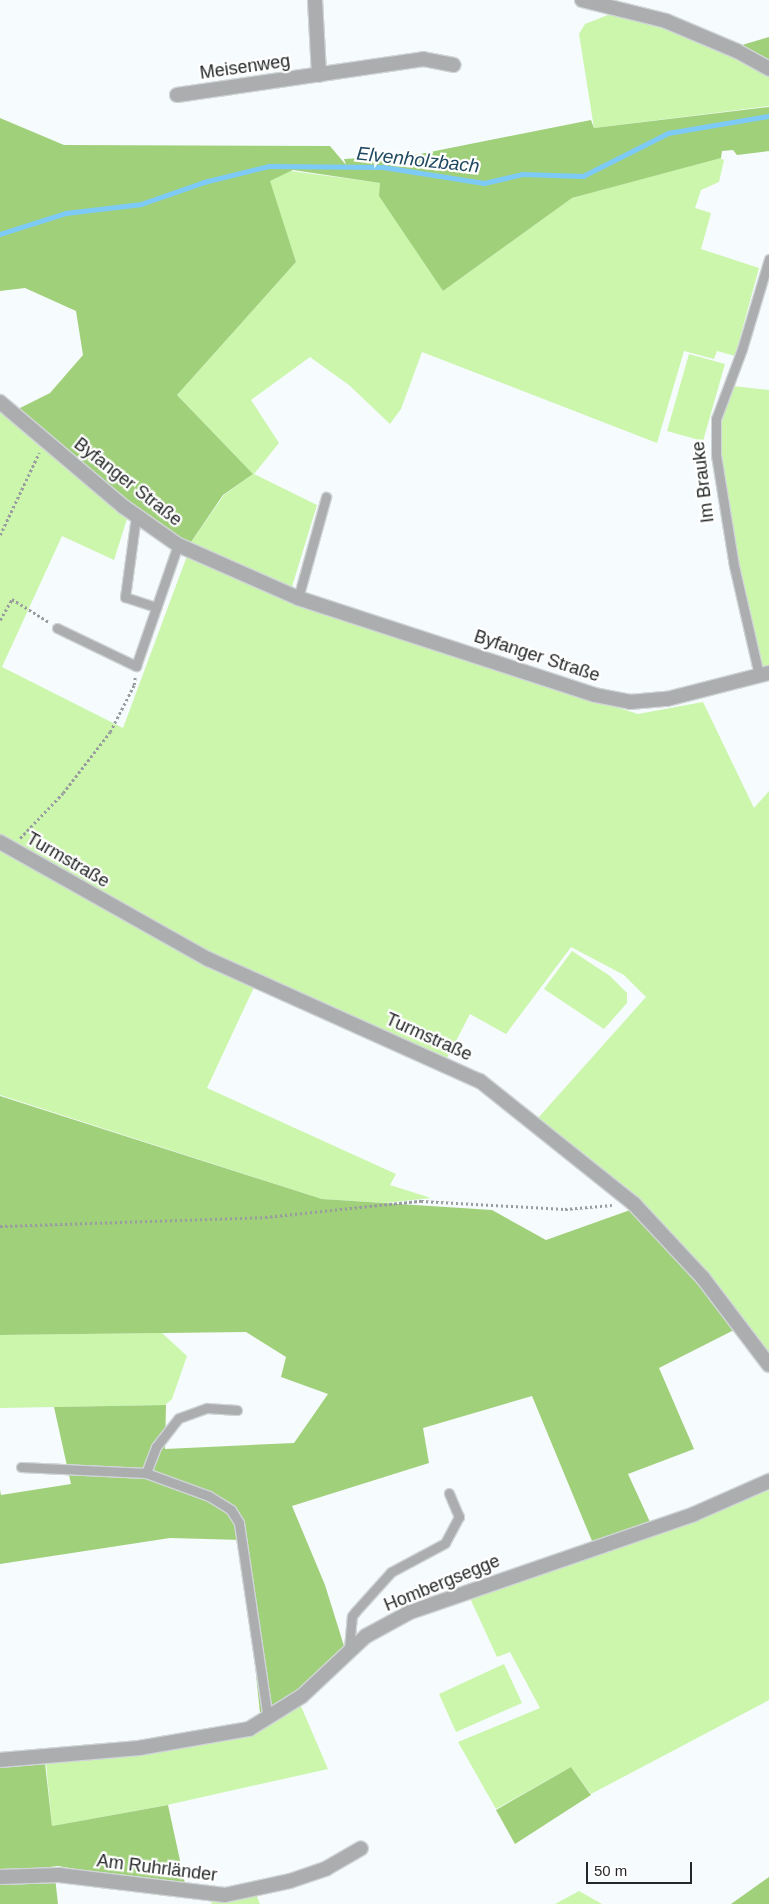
<!DOCTYPE html>
<html>
<head>
<meta charset="utf-8">
<style>
  body { margin:0 }
  #map { position:relative; width:769px; height:1904px; overflow:hidden; background:#f6fbfe; font-family:Helvetica,sans-serif }
  div>[style] { position:absolute }
  [style*='--x'] { left:calc(var(--x)*1px); top:calc(var(--y)*1px); width:calc(var(--w)*1px); rotate:calc(var(--a)*1deg) }
  .green>* { inset:0; background:#cbf6ac }
  .forest>* { inset:0; background:#a1d07b }
  .stream>* { height:4.5px; margin:-2.25px; padding:0 2.25px; transform-origin:2.25px; border-radius:2.25px; background:#7ecaf7 }
  .path>* { height:2.5px; margin-top:-1.25px; transform-origin:0; background:repeating-linear-gradient(90deg,#999d9f 0 2.5px,transparent 0 5px) }
  .roads { filter:drop-shadow(1px 0 #d0d5d7) drop-shadow(-1px 0 #d0d5d7) drop-shadow(0 1px #d0d5d7) drop-shadow(0 -1px #d0d5d7) }
  .service>* { height:9px; margin:-4.5px; padding:0 4.5px; transform-origin:4.5px; border-radius:4.5px; background:#abadae }
  .minor>* { height:14px; margin:-7px; padding:0 7px; transform-origin:7px; border-radius:7px; background:#abadae }
  span { translate:-50% -50%; white-space:nowrap; text-align:center; line-height:1.15; -webkit-text-stroke:4.5px #fff; paint-order:stroke }
  .street-label { font-size:18px; color:#252728 }
  .water-label { font-size:19px; color:#204a61; font-style:italic }
  .scale { position:absolute; left:586px; top:1862px; width:106px; height:22px; box-sizing:border-box; border:2px solid #252728; border-top:0; padding-left:6px; font-size:15px; line-height:18px; white-space:nowrap; color:#252728; -webkit-text-stroke:4px #fff; paint-order:stroke }
</style>
</head>
<body>
<div id="map">
  <div class="green">
    <i style="clip-path:polygon(608px 15px,629px 15px,665px 23px,769px 73px,769px 106px,594px 128px,579px 34px,585px 24px)"></i>
    <i style="clip-path:polygon(720px 158px,724px 160px,719px 182px,701px 190px,695px 208px,711px 213px,701px 249px,759px 268px,735px 356px,717px 351px,714px 359px,684px 351px,657px 443px,422px 352px,401px 409px,390px 424px,349px 385px,310px 357px,251px 400px,279px 443px,254px 474px,317px 505px,291px 590px,189px 545px,224px 495px,253px 474px,177px 395px,296px 262px,269px 181px,291px 171px,381px 183px,443px 291px,572px 198px)"></i>
    <i style="clip-path:polygon(689px 354px,725px 364px,703px 441px,667px 431px)"></i>
    <i style="clip-path:polygon(733px 386px,769px 390px,769px 666px,761px 668px,737px 563px,719px 456px,720px 421px)"></i>
    <i style="clip-path:polygon(0 409px,127px 519px,114px 560px,62px 536px,2px 667px,123px 728px,187px 556px,513px 674px,638px 714px,703px 702px,754px 808px,769px 791px,769px 1356px,642px 1202px,576px 1153px,538px 1118px,646px 997px,624px 975px,571px 947px,506px 1034px,470px 1014px,447px 1058px,205px 951px,0 841px)"></i>
    <i style="clip-path:polygon(0 847px,255px 985px,207px 1088px,396px 1174px,390px 1185px,431px 1198px,385px 1203px,322px 1199px,0 1095px)"></i>
    <i style="clip-path:polygon(572px 951px,610px 976px,627px 993px,627px 1003px,604px 1029px,544px 989px)"></i>
    <i style="clip-path:polygon(162px 1333px,187px 1356px,172px 1399px,165px 1405px,0 1408px,0 1335px)"></i>
    <i style="clip-path:polygon(769px 1487px,769px 1700px,591px 1794px,571px 1767px,496px 1809px,458px 1742px,540px 1708px,510px 1652px,497px 1657px,469px 1596px,616px 1548px,729px 1506px)"></i>
    <i style="clip-path:polygon(504px 1664px,522px 1703px,456px 1732px,439px 1694px)"></i>
    <i style="clip-path:polygon(300px 1704px,328px 1769px,167px 1805px,52px 1826px,46px 1763px,232px 1740px,258px 1732px)"></i>
    <i style="clip-path:polygon(579px 1891px,602px 1904px,555px 1904px)"></i>
    <i style="clip-path:polygon(256px 1894px,260px 1904px,211px 1904px,212px 1902px)"></i>
  </div>
  <div class="forest">
    <i style="clip-path:polygon(769px 37px,769px 65px,735px 47px)"></i>
    <i style="clip-path:polygon(769px 107px,769px 151px,737px 155px,733px 150px,722px 151px,721px 158px,572px 198px,443px 291px,379px 196px,380px 183px,293px 170px,270px 181px,296px 262px,177px 395px,253px 474px,223px 495px,189px 545px,143px 517px,18px 409px,50px 393px,83px 355px,76px 311px,25px 288px,0 291px,0 118px,64px 145px,330px 146px,346px 165px,344px 159px,415px 155px,591px 120px,594px 128px)"></i>
    <i style="clip-path:polygon(0 1096px,322px 1199px,492px 1210px,546px 1240px,633px 1209px,665px 1240px,736px 1329px,659px 1368px,694px 1449px,628px 1474px,650px 1522px,592px 1541px,532px 1396px,423px 1428px,429px 1463px,292px 1506px,325px 1585px,344px 1646px,308px 1683px,260px 1713px,242px 1540px,170px 1538px,0 1564px,0 1490px,1px 1495px,71px 1484px,54px 1407px,166px 1405px,165px 1449px,294px 1443px,328px 1394px,281px 1377px,286px 1357px,246px 1332px,0 1335px)"></i>
    <i style="clip-path:polygon(45px 1763px,52px 1826px,168px 1805px,186px 1888px,58px 1866px,0 1873px,0 1766px)"></i>
    <i style="clip-path:polygon(571px 1767px,591px 1795px,515px 1844px,496px 1810px)"></i>
    <i style="clip-path:polygon(55px 1877px,58px 1904px,0 1904px,0 1883px)"></i>
    <i style="clip-path:polygon(769px 1877px,769px 1904px,731px 1904px)"></i>
  </div>
  <div class="stream">
    <i style="--x:0;--y:234;--w:69;--a:-17.7"></i>
    <i style="--x:66;--y:213;--w:76;--a:-6.8"></i>
    <i style="--x:141;--y:204;--w:67;--a:-19.2"></i>
    <i style="--x:204;--y:182;--w:67;--a:-13.8"></i>
    <i style="--x:269;--y:166;--w:114;--a:0.5"></i>
    <i style="--x:383;--y:167;--w:102;--a:9"></i>
    <i style="--x:484;--y:183;--w:39;--a:-13"></i>
    <i style="--x:522;--y:174;--w:61;--a:1.9"></i>
    <i style="--x:583;--y:176;--w:95;--a:-26.8"></i>
    <i style="--x:668;--y:133;--w:102;--a:-9.6"></i>
  </div>
  <div class="path">
    <i style="--x:0;--y:535;--w:91;--a:-64.6"></i>
    <i style="--x:0;--y:620;--w:24;--a:-60"></i>
    <i style="--x:12;--y:599;--w:44;--a:31.9"></i>
    <i style="--x:20;--y:838;--w:62;--a:-46.3"></i>
    <i style="--x:63;--y:793;--w:77;--a:-52.4"></i>
    <i style="--x:110;--y:732;--w:53;--a:-62.9"></i>
    <i style="--x:134;--y:685;--w:8;--a:-83"></i>
    <i style="--x:0;--y:1226;--w:265;--a:-1.9"></i>
    <i style="--x:265;--y:1217;--w:157;--a:-5.9"></i>
    <i style="--x:421;--y:1201;--w:144;--a:3.2"></i>
    <i style="--x:565;--y:1209;--w:47;--a:-4.9"></i>
  </div>
  <div class="roads">
    <div class="service">
      <i style="--x:136;--y:516;--w:82;--a:97.7"></i>
      <i style="--x:125;--y:597;--w:33;--a:18"></i>
      <i style="--x:298;--y:598;--w:105;--a:-74.5"></i>
      <i style="--x:57;--y:628;--w:88;--a:25.7"></i>
      <i style="--x:136;--y:666;--w:128;--a:-70.9"></i>
      <i style="--x:759;--y:675;--w:112;--a:-102.9"></i>
      <i style="--x:734;--y:566;--w:112;--a:-99.2"></i>
      <i style="--x:716;--y:455;--w:36;--a:-90"></i>
      <i style="--x:716;--y:419;--w:75;--a:-69.6"></i>
      <i style="--x:742;--y:349;--w:94;--a:-73.3"></i>
      <i style="--x:21;--y:1467;--w:125;--a:2.7"></i>
      <i style="--x:146;--y:1473;--w:67;--a:20.1"></i>
      <i style="--x:209;--y:1496;--w:26;--a:32"></i>
      <i style="--x:231;--y:1510;--w:15;--a:58"></i>
      <i style="--x:239;--y:1523;--w:198;--a:81.6"></i>
      <i style="--x:146;--y:1473;--w:28;--a:-69"></i>
      <i style="--x:156;--y:1447;--w:37;--a:-52"></i>
      <i style="--x:179;--y:1418;--w:30;--a:-20"></i>
      <i style="--x:207;--y:1408;--w:30;--a:4"></i>
      <i style="--x:349;--y:1649;--w:33;--a:-85"></i>
      <i style="--x:352;--y:1616;--w:5;--a:-53"></i>
      <i style="--x:355;--y:1612;--w:54;--a:-48"></i>
      <i style="--x:391;--y:1572;--w:61;--a:-28.2"></i>
      <i style="--x:445;--y:1543;--w:30;--a:-62"></i>
      <i style="--x:459;--y:1517;--w:26;--a:-113"></i>
    </div>
    <div class="minor">
      <i style="--x:315;--y:0;--w:75;--a:86.9"></i>
      <i style="--x:582;--y:0;--w:87;--a:14"></i>
      <i style="--x:666;--y:21;--w:77;--a:22.9"></i>
      <i style="--x:737;--y:51;--w:37;--a:29"></i>
      <i style="--x:177;--y:95;--w:249;--a:-8.3"></i>
      <i style="--x:423;--y:59;--w:31;--a:11"></i>
      <i style="--x:0;--y:402;--w:162;--a:40.3"></i>
      <i style="--x:124;--y:507;--w:66;--a:35.1"></i>
      <i style="--x:178;--y:545;--w:131;--a:23.8"></i>
      <i style="--x:298;--y:598;--w:312;--a:18.1"></i>
      <i style="--x:595;--y:695;--w:36;--a:11"></i>
      <i style="--x:630;--y:702;--w:37;--a:-5"></i>
      <i style="--x:667;--y:699;--w:105;--a:-14.3"></i>
      <i style="--x:0;--y:842;--w:239;--a:29.4"></i>
      <i style="--x:208;--y:959;--w:298;--a:24.2"></i>
      <i style="--x:480;--y:1081;--w:197;--a:38.6"></i>
      <i style="--x:634;--y:1204;--w:101;--a:47"></i>
      <i style="--x:703;--y:1278;--w:109;--a:52.8"></i>
      <i style="--x:0;--y:1760;--w:140;--a:-4.9"></i>
      <i style="--x:139;--y:1748;--w:112;--a:-9.8"></i>
      <i style="--x:249;--y:1729;--w:62;--a:-31.9"></i>
      <i style="--x:302;--y:1696;--w:88;--a:-43.2"></i>
      <i style="--x:366;--y:1636;--w:50;--a:-28.6"></i>
      <i style="--x:410;--y:1612;--w:300;--a:-19"></i>
      <i style="--x:694;--y:1514;--w:82;--a:-23.7"></i>
      <i style="--x:0;--y:1877;--w:59;--a:-1.9"></i>
      <i style="--x:59;--y:1875;--w:167;--a:6.9"></i>
      <i style="--x:225;--y:1895;--w:66;--a:-12.2"></i>
      <i style="--x:290;--y:1881;--w:39;--a:-19"></i>
      <i style="--x:327;--y:1868;--w:39;--a:-30"></i>
    </div>
  </div>
  <div class="street-label">
    <span style="left:245px;top:67px;rotate:-8deg">Meisenweg</span>
    <span style="left:128px;top:482px;rotate:38deg">Byfanger Straße</span>
    <span style="left:703px;top:482px;rotate:-97deg">Im Brauke</span>
    <span style="left:537px;top:656px;rotate:18deg">Byfanger Straße</span>
    <span style="left:68px;top:860px;rotate:30deg">Turmstraße</span>
    <span style="left:429px;top:1037px;rotate:24deg">Turmstraße</span>
    <span style="left:442px;top:1583px;rotate:-22deg">Hombergsegge</span>
    <span style="left:157px;top:1868px;rotate:7deg">Am Ruhrländer</span>
  </div>
  <div class="water-label">
    <span style="left:418px;top:160px;rotate:6deg">Elvenholzbach</span>
  </div>
  <div class="scale">50 m</div>
</div>
</body>
</html>
